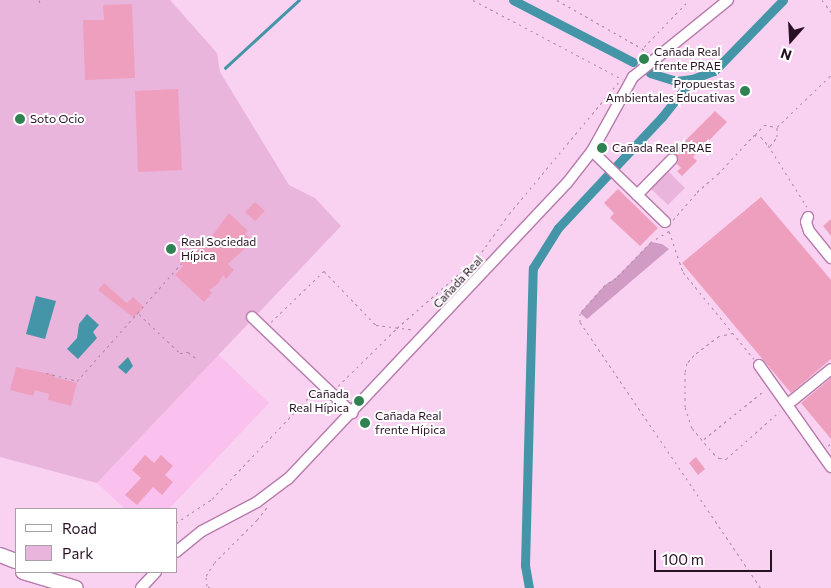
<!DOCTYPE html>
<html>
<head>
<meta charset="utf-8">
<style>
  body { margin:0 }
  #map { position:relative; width:831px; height:588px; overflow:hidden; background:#fad2f1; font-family:Commissioner,sans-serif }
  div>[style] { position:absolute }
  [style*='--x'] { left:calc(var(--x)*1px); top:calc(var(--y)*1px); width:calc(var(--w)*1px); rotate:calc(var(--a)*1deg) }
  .built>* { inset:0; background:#fbc1ee }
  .green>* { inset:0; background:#e9b5dd }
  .forest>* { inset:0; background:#d09bc4 }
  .water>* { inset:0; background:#4395a7 }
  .stream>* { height:2.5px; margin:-1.25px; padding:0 1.25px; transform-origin:1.25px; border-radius:1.25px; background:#4395a7 }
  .canal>* { height:9px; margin:-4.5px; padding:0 4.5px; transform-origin:4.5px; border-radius:4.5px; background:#4395a7 }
  .building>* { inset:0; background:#ee9fbe }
  .path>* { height:1px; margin-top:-0.5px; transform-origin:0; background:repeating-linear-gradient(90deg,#aa89a3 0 2.5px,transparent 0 6.5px) }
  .roads { filter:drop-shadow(1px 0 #b77aab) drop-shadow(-1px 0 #b77aab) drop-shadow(0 1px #b77aab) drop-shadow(0 -1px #b77aab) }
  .minor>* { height:10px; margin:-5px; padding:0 5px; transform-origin:5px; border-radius:5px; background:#fff }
  .highway>* { height:14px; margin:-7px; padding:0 7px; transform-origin:7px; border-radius:7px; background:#fff }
  .dots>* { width:14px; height:14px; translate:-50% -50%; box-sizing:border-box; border:2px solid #fff; border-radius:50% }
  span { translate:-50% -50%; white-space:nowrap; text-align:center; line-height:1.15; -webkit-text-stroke:4px #fff; paint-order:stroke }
  .poi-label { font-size:12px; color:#281124 }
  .left { translate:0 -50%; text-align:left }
  .right { translate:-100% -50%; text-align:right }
  .street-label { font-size:12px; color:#281124 }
  .legend { position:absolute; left:15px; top:508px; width:162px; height:65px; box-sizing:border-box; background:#fff; border:1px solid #a9a0a7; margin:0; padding:6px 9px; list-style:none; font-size:15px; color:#281124 }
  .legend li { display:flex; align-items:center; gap:10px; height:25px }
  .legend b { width:25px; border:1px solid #a9a0a7 }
  .north { position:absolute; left:766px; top:15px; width:50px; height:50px; -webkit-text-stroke:4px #fff; paint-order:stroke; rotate:199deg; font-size:14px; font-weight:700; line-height:20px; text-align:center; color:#281124 }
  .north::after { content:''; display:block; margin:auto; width:18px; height:22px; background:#281124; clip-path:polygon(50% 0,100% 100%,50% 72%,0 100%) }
  .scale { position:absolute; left:654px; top:550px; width:118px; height:22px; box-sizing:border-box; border:2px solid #281124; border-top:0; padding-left:6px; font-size:15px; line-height:18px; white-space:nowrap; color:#281124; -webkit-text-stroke:4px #fff; paint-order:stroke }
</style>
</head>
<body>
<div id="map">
  <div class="built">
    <i style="clip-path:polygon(218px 354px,269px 403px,169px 509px,125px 509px,97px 483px)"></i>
  </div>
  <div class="green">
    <i style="clip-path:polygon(0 0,170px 0,217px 53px,220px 72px,289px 185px,315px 198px,341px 226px,97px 483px,0 457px)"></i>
    <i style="clip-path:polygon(668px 171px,685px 188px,668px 205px,650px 188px)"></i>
  </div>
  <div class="forest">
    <i style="clip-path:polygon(651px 242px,662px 244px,669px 249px,587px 319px,580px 313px,605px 285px,616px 278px)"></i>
  </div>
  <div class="water">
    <i style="clip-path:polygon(36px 296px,56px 301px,45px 339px,26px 334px)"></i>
    <i style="clip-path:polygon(87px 314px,99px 325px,93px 332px,97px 338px,78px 359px,67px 349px,77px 338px,79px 324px)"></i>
    <i style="clip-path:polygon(128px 357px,133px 366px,126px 374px,118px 367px)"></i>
  </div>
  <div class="stream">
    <i style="--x:225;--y:68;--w:100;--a:-42.6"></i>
  </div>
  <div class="canal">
    <i style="--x:513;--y:0;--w:135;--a:27.3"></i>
    <i style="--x:650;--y:73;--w:27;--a:17"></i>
    <i style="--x:676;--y:81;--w:16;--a:-7"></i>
    <i style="--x:692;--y:79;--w:23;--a:-20"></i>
    <i style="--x:714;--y:71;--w:99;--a:-45.8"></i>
    <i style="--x:529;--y:588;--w:23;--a:-100"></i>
    <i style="--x:525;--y:565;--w:297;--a:-88.5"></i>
    <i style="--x:533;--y:268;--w:47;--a:-58"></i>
    <i style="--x:558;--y:228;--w:152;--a:-46.9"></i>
    <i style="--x:662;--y:117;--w:48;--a:-51.7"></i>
  </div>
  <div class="building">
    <i style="clip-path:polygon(132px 4px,135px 78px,85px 80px,83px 20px,104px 20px,103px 5px)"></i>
    <i style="clip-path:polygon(178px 89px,182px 170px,138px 172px,135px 91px)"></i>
    <i style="clip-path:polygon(715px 111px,727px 122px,693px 157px,697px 161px,682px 176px,677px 171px,681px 168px,677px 164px,678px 157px,674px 152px)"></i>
    <i style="clip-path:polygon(618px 189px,658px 228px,640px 246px,610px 218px,614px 213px,604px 203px)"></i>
    <i style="clip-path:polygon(761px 197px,831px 280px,831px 359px,791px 393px,682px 263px)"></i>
    <i style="clip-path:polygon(255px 202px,265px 211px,255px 221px,245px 212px)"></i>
    <i style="clip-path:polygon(229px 213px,248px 231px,245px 234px,253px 241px,228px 264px,234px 270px,226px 279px,223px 275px,218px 284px,209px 290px,212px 293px,204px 302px,175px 275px,183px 266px,180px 263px,194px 248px,197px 251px,206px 244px)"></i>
    <i style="clip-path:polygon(831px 219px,831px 236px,823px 226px)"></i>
    <i style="clip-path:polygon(104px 283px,127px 303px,133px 297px,144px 307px,134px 318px,98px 290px)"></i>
    <i style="clip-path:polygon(16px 367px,55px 375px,54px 377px,77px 383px,71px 406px,48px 400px,49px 394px,35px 390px,33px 396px,10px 390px)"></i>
    <i style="clip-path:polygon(831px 378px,831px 439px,801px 403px)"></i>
    <i style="clip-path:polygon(145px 455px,154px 463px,161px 455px,173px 466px,165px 475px,173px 482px,162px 495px,153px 487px,137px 505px,125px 495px,141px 478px,132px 470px)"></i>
    <i style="clip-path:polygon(696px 457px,705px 469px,698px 475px,689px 463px)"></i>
  </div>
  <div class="path">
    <i style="--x:39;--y:0;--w:6;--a:72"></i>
    <i style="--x:473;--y:0;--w:169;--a:27.9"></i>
    <i style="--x:557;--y:0;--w:105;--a:29.7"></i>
    <i style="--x:822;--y:0;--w:15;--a:53"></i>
    <i style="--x:644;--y:47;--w:65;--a:-46.2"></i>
    <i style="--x:755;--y:135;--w:13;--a:-48"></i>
    <i style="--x:764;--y:125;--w:13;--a:9"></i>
    <i style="--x:777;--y:127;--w:75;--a:-43.9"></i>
    <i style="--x:770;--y:146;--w:11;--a:-52"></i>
    <i style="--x:777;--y:137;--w:10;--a:-90"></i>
    <i style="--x:673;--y:220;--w:37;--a:-49"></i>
    <i style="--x:697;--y:192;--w:28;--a:-41"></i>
    <i style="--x:718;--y:174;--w:53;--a:-47.3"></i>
    <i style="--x:754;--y:135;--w:7;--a:16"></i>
    <i style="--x:761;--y:137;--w:11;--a:49"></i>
    <i style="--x:768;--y:145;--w:73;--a:57.8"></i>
    <i style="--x:669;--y:231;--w:21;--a:149"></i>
    <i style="--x:651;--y:242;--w:50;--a:134.2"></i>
    <i style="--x:616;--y:278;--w:13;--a:148"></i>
    <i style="--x:605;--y:285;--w:38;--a:132"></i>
    <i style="--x:580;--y:313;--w:9;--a:90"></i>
    <i style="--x:580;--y:322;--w:322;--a:55.8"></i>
    <i style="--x:669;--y:231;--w:43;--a:71.1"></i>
    <i style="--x:683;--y:272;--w:112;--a:50.8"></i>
    <i style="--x:139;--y:314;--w:57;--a:43.6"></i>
    <i style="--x:180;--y:353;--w:8;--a:-7"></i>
    <i style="--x:188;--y:352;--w:11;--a:38"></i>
    <i style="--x:271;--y:322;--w:74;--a:-43.9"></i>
    <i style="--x:324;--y:271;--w:75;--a:46.1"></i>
    <i style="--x:376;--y:325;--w:39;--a:7"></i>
    <i style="--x:733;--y:333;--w:14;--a:168"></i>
    <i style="--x:719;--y:336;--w:31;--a:143"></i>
    <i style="--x:694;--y:355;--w:11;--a:131"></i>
    <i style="--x:687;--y:363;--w:9;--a:103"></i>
    <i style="--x:685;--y:372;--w:35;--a:90"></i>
    <i style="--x:685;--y:407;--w:22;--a:72"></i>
    <i style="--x:692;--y:428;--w:33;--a:50"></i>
    <i style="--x:713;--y:453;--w:8;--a:40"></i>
    <i style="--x:719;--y:458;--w:7;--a:8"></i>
    <i style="--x:726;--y:459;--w:72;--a:-41.6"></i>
    <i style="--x:46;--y:373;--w:32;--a:14"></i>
    <i style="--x:77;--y:381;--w:157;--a:-48.4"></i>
    <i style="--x:338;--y:386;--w:83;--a:-44.5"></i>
    <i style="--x:397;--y:328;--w:108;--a:-41.2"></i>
    <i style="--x:478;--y:257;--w:53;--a:-54.2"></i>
    <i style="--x:509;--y:214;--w:175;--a:-50.3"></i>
    <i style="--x:704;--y:439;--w:78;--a:-38.8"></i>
    <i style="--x:828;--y:446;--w:4;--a:-45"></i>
    <i style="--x:176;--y:523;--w:43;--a:-33.7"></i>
    <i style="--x:212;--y:499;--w:149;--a:-46.4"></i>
    <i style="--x:210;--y:588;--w:4;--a:-146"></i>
    <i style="--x:207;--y:586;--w:10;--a:-96"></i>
    <i style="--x:206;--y:576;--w:15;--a:-58"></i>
    <i style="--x:214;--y:563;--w:61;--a:-45"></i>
    <i style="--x:257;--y:520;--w:16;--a:-52"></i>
  </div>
  <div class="roads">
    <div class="minor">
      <i style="--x:592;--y:151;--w:102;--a:44.2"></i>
      <i style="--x:637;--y:195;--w:50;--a:-45.8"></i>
      <i style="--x:808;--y:217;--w:5;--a:112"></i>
      <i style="--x:806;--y:222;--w:9;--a:72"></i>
      <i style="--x:809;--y:231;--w:35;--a:51"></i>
      <i style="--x:252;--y:317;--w:139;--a:43.8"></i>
      <i style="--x:759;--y:365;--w:125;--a:54.8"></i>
      <i style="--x:788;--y:404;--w:55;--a:-39.1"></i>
      <i style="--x:176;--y:552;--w:33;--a:-39"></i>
      <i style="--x:202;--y:531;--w:62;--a:-27.8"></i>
      <i style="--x:257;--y:502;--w:39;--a:-37"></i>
      <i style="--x:288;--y:479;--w:407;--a:-46.7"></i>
      <i style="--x:567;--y:183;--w:41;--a:-52"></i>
      <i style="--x:592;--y:151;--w:85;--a:-61"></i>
      <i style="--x:633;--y:77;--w:122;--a:-39"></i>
      <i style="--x:141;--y:588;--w:22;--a:-47"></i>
    </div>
    <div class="highway">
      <i style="--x:0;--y:555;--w:17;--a:21"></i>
      <i style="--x:23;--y:572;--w:55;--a:16.8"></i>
    </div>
  </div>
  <div class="dots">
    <i style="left:644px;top:59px;background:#318252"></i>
    <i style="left:745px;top:91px;background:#318252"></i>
    <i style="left:20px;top:119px;background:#318252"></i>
    <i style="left:602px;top:148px;background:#318252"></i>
    <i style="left:171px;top:249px;background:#318252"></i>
    <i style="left:359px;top:401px;background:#318252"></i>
    <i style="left:365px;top:423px;background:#318252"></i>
  </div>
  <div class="poi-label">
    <span class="left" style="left:654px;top:59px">Cañada Real<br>frente PRAE</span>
    <span class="right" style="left:735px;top:91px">Propuestas<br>Ambientales Educativas</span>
    <span class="left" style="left:30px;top:119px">Soto Ocio</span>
    <span class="left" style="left:612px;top:148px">Cañada Real PRAE</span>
    <span class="left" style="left:181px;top:249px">Real Sociedad<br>Hípica</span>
    <span class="right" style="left:349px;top:401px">Cañada<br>Real Hípica</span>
    <span class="left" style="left:375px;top:423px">Cañada Real<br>frente Hípica</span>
  </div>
  <div class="street-label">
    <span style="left:458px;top:282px;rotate:-47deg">Cañada Real</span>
  </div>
  <ul class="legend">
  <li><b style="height:6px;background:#fff"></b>Road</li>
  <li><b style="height:14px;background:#e9b5dd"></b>Park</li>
  </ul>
  <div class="north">N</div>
  <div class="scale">100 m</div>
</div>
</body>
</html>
